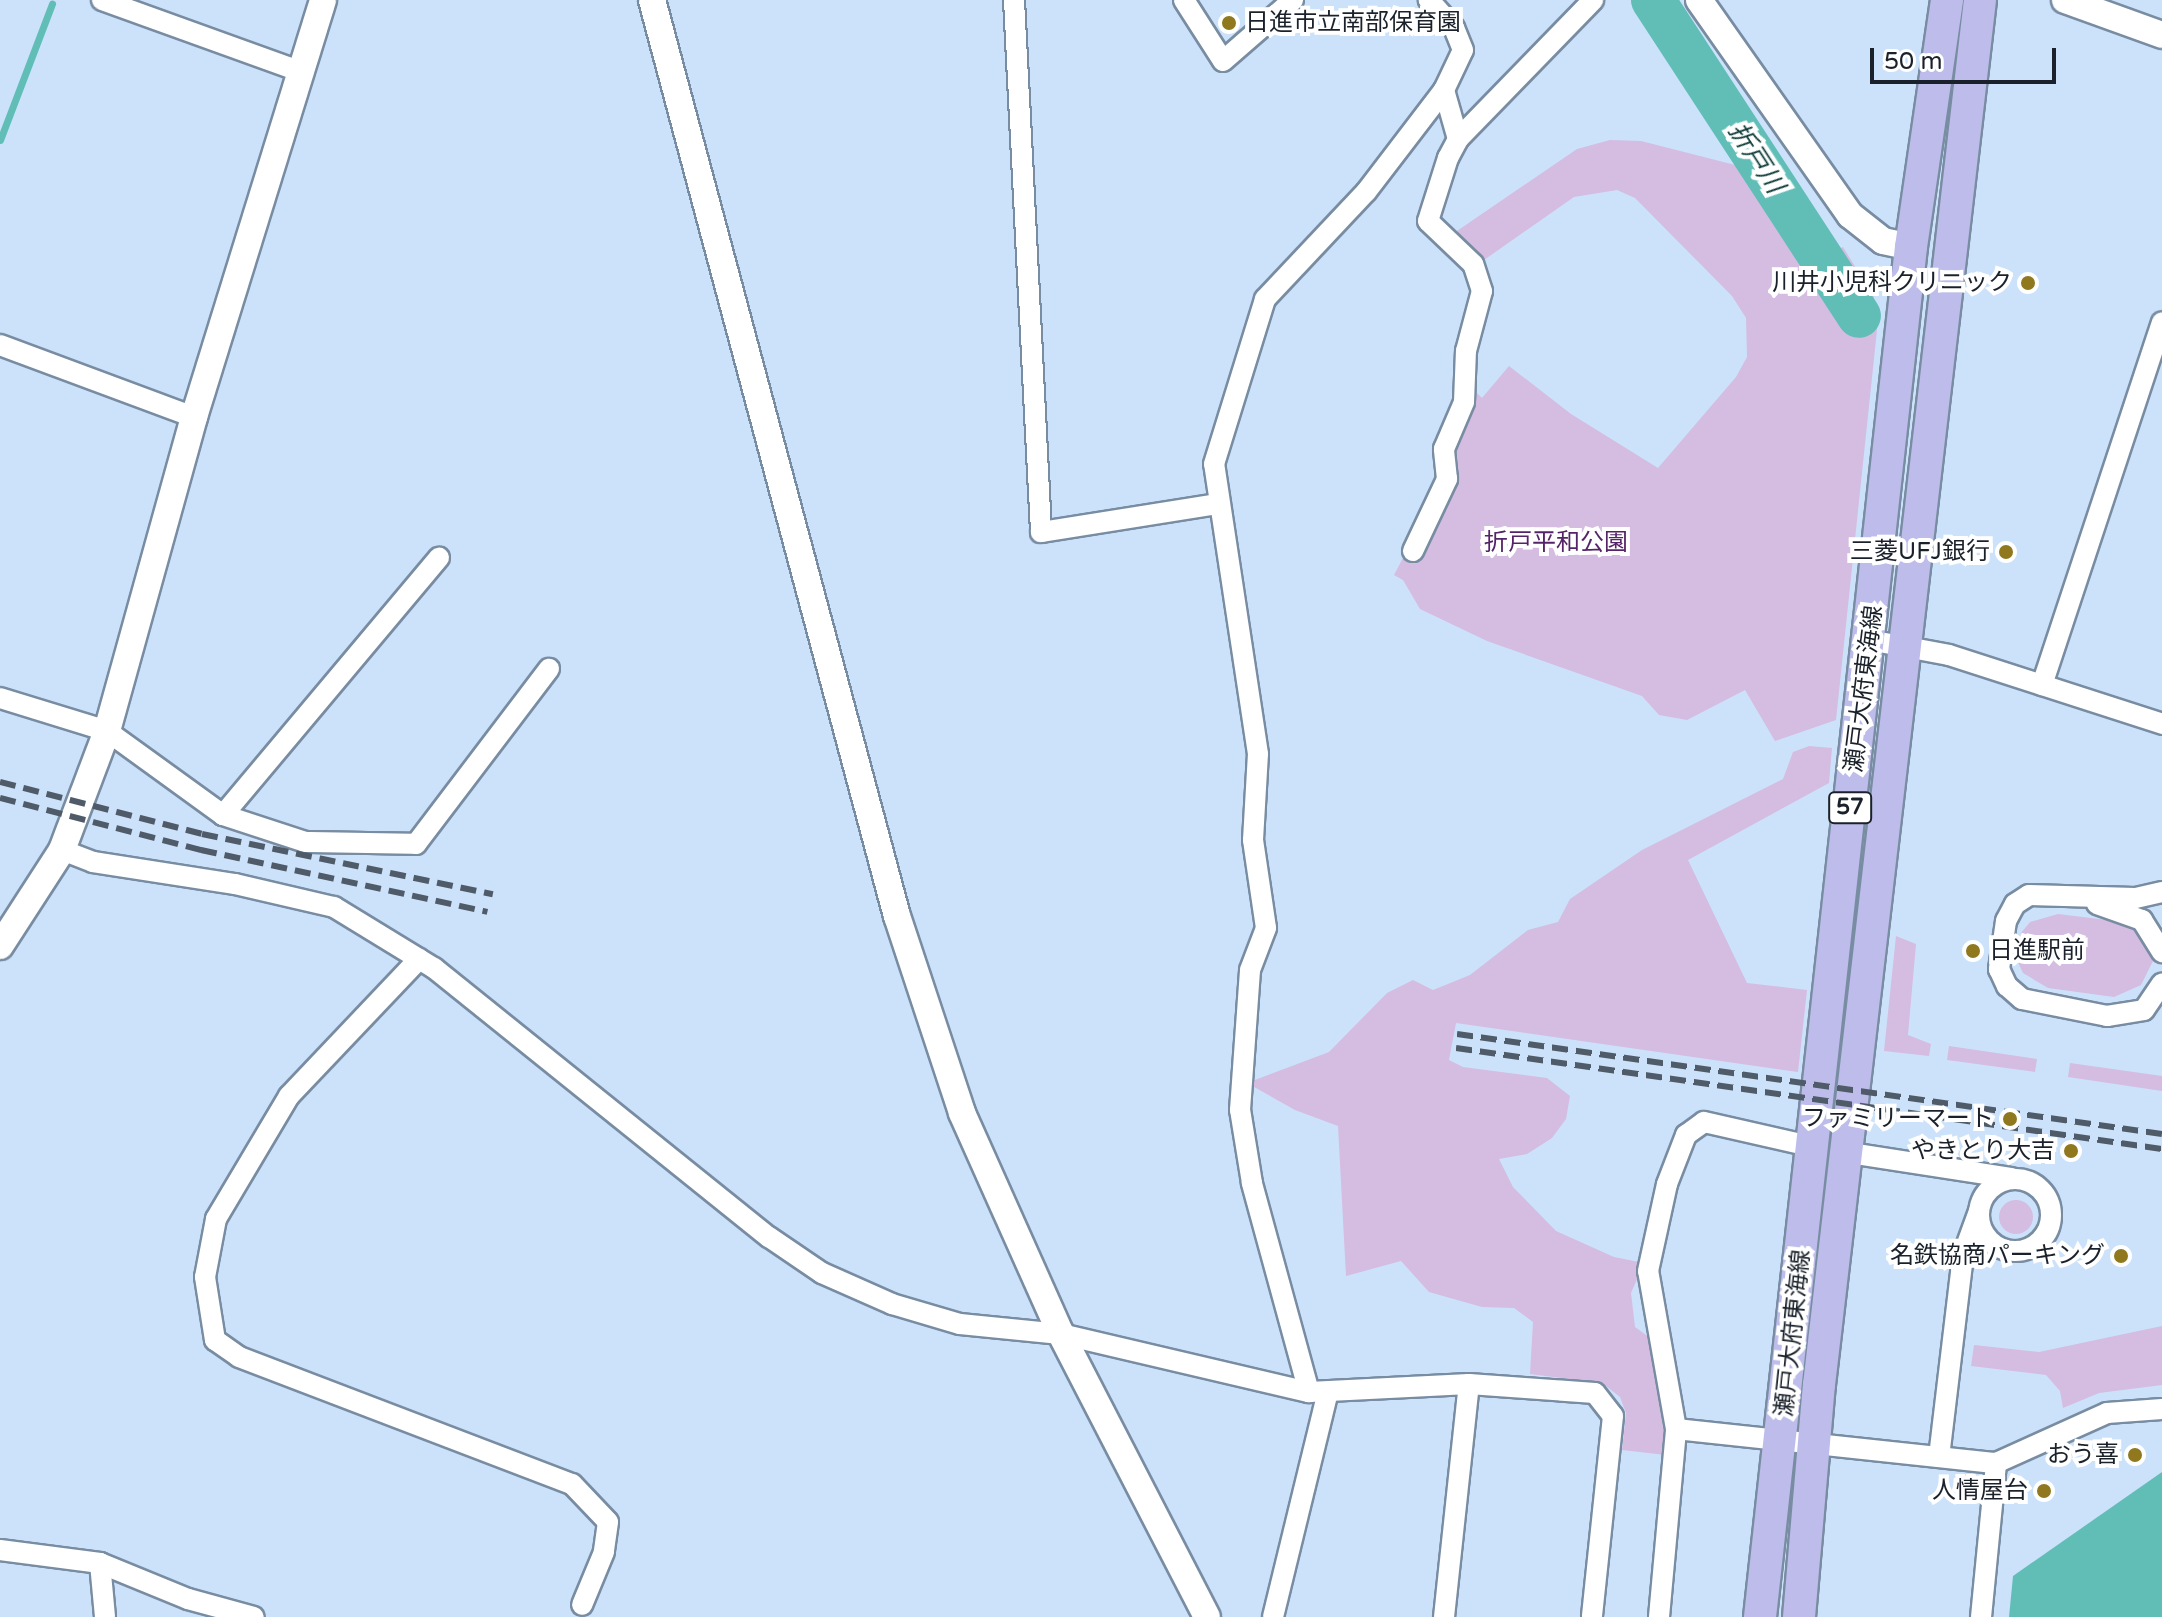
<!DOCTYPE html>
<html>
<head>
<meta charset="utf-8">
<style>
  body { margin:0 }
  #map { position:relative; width:2162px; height:1617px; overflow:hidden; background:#cce2fa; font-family:"Varela Round","Noto Sans JP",sans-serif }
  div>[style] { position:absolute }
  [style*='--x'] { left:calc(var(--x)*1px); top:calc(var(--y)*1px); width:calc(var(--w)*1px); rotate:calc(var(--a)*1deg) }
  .green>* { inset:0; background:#d5bce1 }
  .round { border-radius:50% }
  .water>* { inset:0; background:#60beb7 }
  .stream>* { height:7px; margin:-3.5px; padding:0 3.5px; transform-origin:3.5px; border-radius:3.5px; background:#60beb7 }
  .river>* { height:44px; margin:-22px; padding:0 22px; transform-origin:22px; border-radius:22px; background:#60beb7 }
  .roads { filter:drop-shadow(2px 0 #788ca2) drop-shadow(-2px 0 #788ca2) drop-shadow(0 2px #788ca2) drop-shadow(0 -2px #788ca2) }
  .minor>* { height:20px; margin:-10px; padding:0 10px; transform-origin:10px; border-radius:10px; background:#fff }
  .minor>.ring { margin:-10px; padding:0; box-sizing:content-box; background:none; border:20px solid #fff; border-radius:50% }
  .tertiary>* { height:26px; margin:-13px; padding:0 13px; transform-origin:13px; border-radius:13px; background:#fff }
  .primary>* { height:32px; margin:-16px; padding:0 16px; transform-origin:16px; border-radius:16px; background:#bdbcea }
  .rail>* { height:6px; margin-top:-3px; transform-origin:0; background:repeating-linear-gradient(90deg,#4f5b68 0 16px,transparent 0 24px) }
  .dots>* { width:22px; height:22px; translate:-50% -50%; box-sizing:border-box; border:4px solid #fff; border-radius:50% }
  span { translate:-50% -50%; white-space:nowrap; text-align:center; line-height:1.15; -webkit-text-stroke:8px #fff; paint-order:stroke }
  .shield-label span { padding:2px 6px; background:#fff; border:2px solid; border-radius:6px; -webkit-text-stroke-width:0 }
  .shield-label { font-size:22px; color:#1a212a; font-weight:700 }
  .poi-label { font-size:24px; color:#1a212a }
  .left { translate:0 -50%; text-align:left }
  .right { translate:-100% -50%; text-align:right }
  .park-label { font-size:24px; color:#552468 }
  .street-label { font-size:24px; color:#1a212a }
  .water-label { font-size:26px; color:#0c3a37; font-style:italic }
  .scale { position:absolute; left:1870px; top:48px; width:186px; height:36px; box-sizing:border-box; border:4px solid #1a212a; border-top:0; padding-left:10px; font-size:24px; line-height:28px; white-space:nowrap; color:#1a212a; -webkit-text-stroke:6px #fff; paint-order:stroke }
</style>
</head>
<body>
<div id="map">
  <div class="green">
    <i style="clip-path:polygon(1610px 140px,1641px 141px,1743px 167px,1753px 162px,1853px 322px,1866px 314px,1830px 253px,1843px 247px,1874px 297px,1877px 330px,1836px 720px,1775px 741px,1745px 690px,1687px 720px,1659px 715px,1642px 696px,1487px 641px,1420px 609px,1403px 580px,1394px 575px,1403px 558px,1415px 563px,1440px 513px,1451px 449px,1477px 393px,1482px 398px,1509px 366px,1571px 414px,1658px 468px,1736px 377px,1747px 357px,1746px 318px,1732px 296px,1635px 198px,1617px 190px,1574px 197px,1484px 260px,1454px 233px,1577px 149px)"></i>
    <i style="clip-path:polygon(1809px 746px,1832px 748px,1829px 783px,1688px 860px,1747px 983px,1807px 990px,1798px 1072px,1456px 1023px,1449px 1060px,1463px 1067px,1547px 1078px,1570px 1096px,1566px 1119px,1552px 1138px,1527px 1154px,1499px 1159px,1513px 1187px,1556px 1231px,1614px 1257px,1644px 1263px,1631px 1293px,1635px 1327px,1653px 1340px,1666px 1455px,1622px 1450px,1626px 1413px,1620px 1397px,1606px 1386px,1585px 1381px,1530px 1374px,1533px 1322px,1514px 1308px,1482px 1307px,1429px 1292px,1401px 1261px,1346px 1276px,1338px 1126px,1295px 1110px,1247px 1083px,1329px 1052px,1387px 993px,1413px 980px,1433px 990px,1470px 975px,1528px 930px,1558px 922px,1570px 899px,1642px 850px,1783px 779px,1793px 752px)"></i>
    <i style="clip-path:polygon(1870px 835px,1841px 1133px,1818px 1250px,1806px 1374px,1801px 1374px,1842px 988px)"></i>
    <i style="clip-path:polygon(2058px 914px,2124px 922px,2135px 928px,2152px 948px,2153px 961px,2141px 985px,2114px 997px,2048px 988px,2023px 973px,2017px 960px,2021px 933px,2030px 922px)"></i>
    <i style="clip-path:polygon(1896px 936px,1916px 944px,1908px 1035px,1931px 1044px,1929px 1056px,1884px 1051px)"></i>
    <i style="clip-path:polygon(1949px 1046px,2037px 1059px,2035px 1072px,1947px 1060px)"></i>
    <i style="clip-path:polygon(2070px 1063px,2162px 1076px,2162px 1091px,2068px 1077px)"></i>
    <i class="round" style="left:1999px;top:1200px;width:34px;height:34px"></i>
    <i style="clip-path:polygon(2162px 1326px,2162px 1385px,2099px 1393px,2063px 1408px,2060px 1391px,2046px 1375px,1971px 1366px,1974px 1345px,2039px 1352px)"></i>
  </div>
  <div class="water">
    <i style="clip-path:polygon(2162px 1472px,2162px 1617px,2009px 1617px,2013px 1576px)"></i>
  </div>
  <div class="stream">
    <i style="--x:0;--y:140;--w:146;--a:-69.1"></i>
  </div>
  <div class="river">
    <i style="--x:1653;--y:0;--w:377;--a:56.9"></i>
  </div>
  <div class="roads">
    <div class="minor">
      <i style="--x:102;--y:0;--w:213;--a:19.8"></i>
      <i style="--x:1014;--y:0;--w:533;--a:87.09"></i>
      <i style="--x:1041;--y:532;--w:179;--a:-9"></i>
      <i style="--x:1184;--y:0;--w:72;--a:57.4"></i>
      <i style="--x:1223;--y:61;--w:93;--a:-41.1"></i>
      <i style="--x:1444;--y:90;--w:51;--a:74.1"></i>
      <i style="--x:0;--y:345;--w:207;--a:20.4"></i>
      <i style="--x:1413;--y:551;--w:80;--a:-64.7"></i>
      <i style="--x:1447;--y:479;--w:30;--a:-96"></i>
      <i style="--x:1444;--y:449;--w:51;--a:-66.9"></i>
      <i style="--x:1464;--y:402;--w:51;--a:-87.8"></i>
      <i style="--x:1466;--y:351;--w:62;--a:-75.1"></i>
      <i style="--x:1482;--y:291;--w:28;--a:-108"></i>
      <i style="--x:1473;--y:264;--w:62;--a:-136.3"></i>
      <i style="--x:1428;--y:221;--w:66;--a:-72.4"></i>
      <i style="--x:1448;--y:158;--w:21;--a:-62"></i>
      <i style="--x:1458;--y:139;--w:194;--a:-45.8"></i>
      <i style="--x:1869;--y:640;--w:81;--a:10.6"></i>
      <i style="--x:1949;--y:655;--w:224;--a:17.9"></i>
      <i style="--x:2042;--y:685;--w:382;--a:-71.7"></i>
      <i style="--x:0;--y:698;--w:112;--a:17.1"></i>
      <i style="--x:107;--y:731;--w:143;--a:35.9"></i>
      <i style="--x:223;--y:815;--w:86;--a:18.2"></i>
      <i style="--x:305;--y:842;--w:111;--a:1"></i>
      <i style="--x:416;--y:844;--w:220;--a:-52.8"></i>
      <i style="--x:223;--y:815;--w:336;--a:-50"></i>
      <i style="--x:62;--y:850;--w:33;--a:21"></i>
      <i style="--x:93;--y:862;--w:144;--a:8.8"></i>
      <i style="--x:235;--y:884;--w:102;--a:13.1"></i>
      <i style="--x:334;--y:907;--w:117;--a:31.4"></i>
      <i style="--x:434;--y:968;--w:430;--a:38.8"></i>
      <i style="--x:769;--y:1237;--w:64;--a:34.2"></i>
      <i style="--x:822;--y:1273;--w:77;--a:23.9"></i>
      <i style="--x:892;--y:1304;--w:71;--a:16.4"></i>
      <i style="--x:960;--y:1324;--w:101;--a:5.7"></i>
      <i style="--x:1061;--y:1334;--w:255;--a:13.2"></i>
      <i style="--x:1309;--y:1392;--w:160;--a:-2.9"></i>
      <i style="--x:1469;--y:1384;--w:126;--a:4.1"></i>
      <i style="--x:1595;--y:1393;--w:29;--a:52"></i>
      <i style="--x:1613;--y:1416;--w:202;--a:96"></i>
      <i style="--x:2162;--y:892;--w:28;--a:167"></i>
      <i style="--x:2135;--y:898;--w:106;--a:-178.4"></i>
      <i style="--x:2029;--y:895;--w:17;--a:147"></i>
      <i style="--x:2015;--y:904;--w:19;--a:118"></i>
      <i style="--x:2006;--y:921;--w:49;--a:98.3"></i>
      <i style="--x:1999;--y:969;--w:19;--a:65"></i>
      <i style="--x:2007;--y:986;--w:20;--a:41"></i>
      <i style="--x:2022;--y:999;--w:87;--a:11.3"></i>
      <i style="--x:2107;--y:1016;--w:37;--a:-9"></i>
      <i style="--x:2144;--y:1010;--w:32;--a:-56"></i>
      <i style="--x:2097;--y:904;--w:48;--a:19.6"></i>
      <i style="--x:2142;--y:920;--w:38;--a:58"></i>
      <i style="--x:419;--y:959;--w:189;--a:133.5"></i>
      <i style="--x:289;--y:1096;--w:143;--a:120.7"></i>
      <i style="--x:216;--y:1219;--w:59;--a:100.7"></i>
      <i style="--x:205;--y:1277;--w:64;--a:81"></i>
      <i style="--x:215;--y:1340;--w:29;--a:35"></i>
      <i style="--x:239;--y:1357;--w:356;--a:20.9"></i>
      <i style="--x:572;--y:1484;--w:52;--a:46.5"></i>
      <i style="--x:608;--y:1522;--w:30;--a:98"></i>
      <i style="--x:604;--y:1552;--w:57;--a:112.5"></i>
      <i style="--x:1850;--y:1153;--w:164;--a:8.8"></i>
      <i class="ring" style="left:1979px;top:1179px;width:52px;height:52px"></i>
      <i style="--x:1309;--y:1392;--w:217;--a:-105.3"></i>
      <i style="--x:1252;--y:1183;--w:74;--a:-99.3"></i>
      <i style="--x:1240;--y:1110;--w:140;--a:-85.9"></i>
      <i style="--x:1250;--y:970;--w:45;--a:-69.1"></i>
      <i style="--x:1266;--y:928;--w:89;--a:-98.4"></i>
      <i style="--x:1253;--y:840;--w:86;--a:-86.7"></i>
      <i style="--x:1258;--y:754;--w:293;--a:-98.6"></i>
      <i style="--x:1214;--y:464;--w:173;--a:-72.8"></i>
      <i style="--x:1265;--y:299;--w:147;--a:-46.7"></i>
      <i style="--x:1366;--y:192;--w:128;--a:-52.6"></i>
      <i style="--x:1444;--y:90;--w:44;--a:-64.6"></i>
      <i style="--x:1463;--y:50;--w:24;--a:-112"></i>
      <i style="--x:1454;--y:28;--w:38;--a:-132"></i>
      <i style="--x:1676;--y:1429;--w:322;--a:6.1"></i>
      <i style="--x:1996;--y:1463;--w:122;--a:-24.2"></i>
      <i style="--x:2107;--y:1413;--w:55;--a:-4.2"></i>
      <i style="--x:1939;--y:1457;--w:203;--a:-83.2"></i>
      <i style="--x:1963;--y:1255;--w:47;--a:-70"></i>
      <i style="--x:0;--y:1550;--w:101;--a:7.4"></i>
      <i style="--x:100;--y:1563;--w:95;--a:22.2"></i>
      <i style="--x:188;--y:1599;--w:68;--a:15.3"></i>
      <i style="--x:100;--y:1563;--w:54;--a:84.7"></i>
      <i style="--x:1273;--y:1617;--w:232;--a:-76.3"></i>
      <i style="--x:1444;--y:1617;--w:234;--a:-83.9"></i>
      <i style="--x:1659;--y:1617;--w:189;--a:-84.8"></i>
      <i style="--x:1676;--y:1429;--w:160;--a:-100"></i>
      <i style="--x:1648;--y:1271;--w:89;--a:-77.7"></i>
      <i style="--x:1667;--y:1184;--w:53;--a:-68.8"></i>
      <i style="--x:1686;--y:1135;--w:22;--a:-36"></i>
      <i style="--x:1704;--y:1122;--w:113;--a:12.8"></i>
      <i style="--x:1981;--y:1617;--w:155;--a:-84.4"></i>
    </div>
    <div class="tertiary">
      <i style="--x:652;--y:0;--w:948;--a:75.03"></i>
      <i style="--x:897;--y:916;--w:207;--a:71.7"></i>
      <i style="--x:962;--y:1113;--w:242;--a:65.9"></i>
      <i style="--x:1061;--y:1334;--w:318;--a:62.7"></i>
      <i style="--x:1699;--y:0;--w:263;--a:54.9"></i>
      <i style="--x:1850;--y:215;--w:42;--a:38.2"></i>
      <i style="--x:1883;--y:241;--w:29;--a:12"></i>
      <i style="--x:2065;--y:0;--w:103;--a:19.8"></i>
      <i style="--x:0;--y:946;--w:114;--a:-57.1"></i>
      <i style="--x:62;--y:850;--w:127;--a:-69.3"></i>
      <i style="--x:107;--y:731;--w:326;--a:-74.5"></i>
      <i style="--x:194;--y:417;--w:436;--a:-72.8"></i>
    </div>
    <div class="primary">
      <i style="--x:1760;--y:1617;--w:1378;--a:-83.71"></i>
      <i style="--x:1911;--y:247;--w:250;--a:-81.7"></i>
      <i style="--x:1799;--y:1617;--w:233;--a:-85.1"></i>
      <i style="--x:1819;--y:1385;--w:1394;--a:-83.37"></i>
    </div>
  </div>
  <div class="rail">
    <i style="--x:0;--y:782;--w:209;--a:14.4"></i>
    <i style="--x:202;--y:834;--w:297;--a:11.7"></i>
    <i style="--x:0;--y:798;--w:208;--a:14.5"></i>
    <i style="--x:201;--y:850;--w:293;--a:12.2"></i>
    <i style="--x:1457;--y:1034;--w:712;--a:8.07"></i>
    <i style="--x:1456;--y:1048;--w:713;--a:8.14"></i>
  </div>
  <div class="dots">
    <i style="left:1229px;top:23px;background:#8f781e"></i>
    <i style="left:2028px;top:283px;background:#8f781e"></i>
    <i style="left:2006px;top:552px;background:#8f781e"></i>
    <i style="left:1973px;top:951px;background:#8f781e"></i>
    <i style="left:2010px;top:1119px;background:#8f781e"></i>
    <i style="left:2071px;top:1151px;background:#8f781e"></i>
    <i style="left:2121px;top:1256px;background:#8f781e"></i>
    <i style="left:2135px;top:1455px;background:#8f781e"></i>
    <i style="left:2044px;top:1491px;background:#8f781e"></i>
  </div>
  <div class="shield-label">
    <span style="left:1850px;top:808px">57</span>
  </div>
  <div class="poi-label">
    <span class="left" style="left:1245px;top:23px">日進市立南部保育園</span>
    <span class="right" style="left:2012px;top:283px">川井小児科クリニック</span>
    <span class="right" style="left:1990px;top:552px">三菱UFJ銀行</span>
    <span class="left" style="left:1989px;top:951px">日進駅前</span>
    <span class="right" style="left:1994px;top:1119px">ファミリーマート</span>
    <span class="right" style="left:2055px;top:1151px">やきとり大吉</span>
    <span class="right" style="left:2105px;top:1256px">名鉄協商パーキング</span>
    <span class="right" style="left:2119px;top:1455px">おう喜</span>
    <span class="right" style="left:2028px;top:1491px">人情屋台</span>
  </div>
  <div class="park-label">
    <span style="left:1556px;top:543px">折戸平和公園</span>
  </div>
  <div class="street-label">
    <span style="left:1864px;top:689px;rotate:-83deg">瀬戸大府東海線</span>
    <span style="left:1793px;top:1333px;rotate:-84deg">瀬戸大府東海線</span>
  </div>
  <div class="water-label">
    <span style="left:1756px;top:158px;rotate:57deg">折戸川</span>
  </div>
  <div class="scale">50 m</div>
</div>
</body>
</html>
